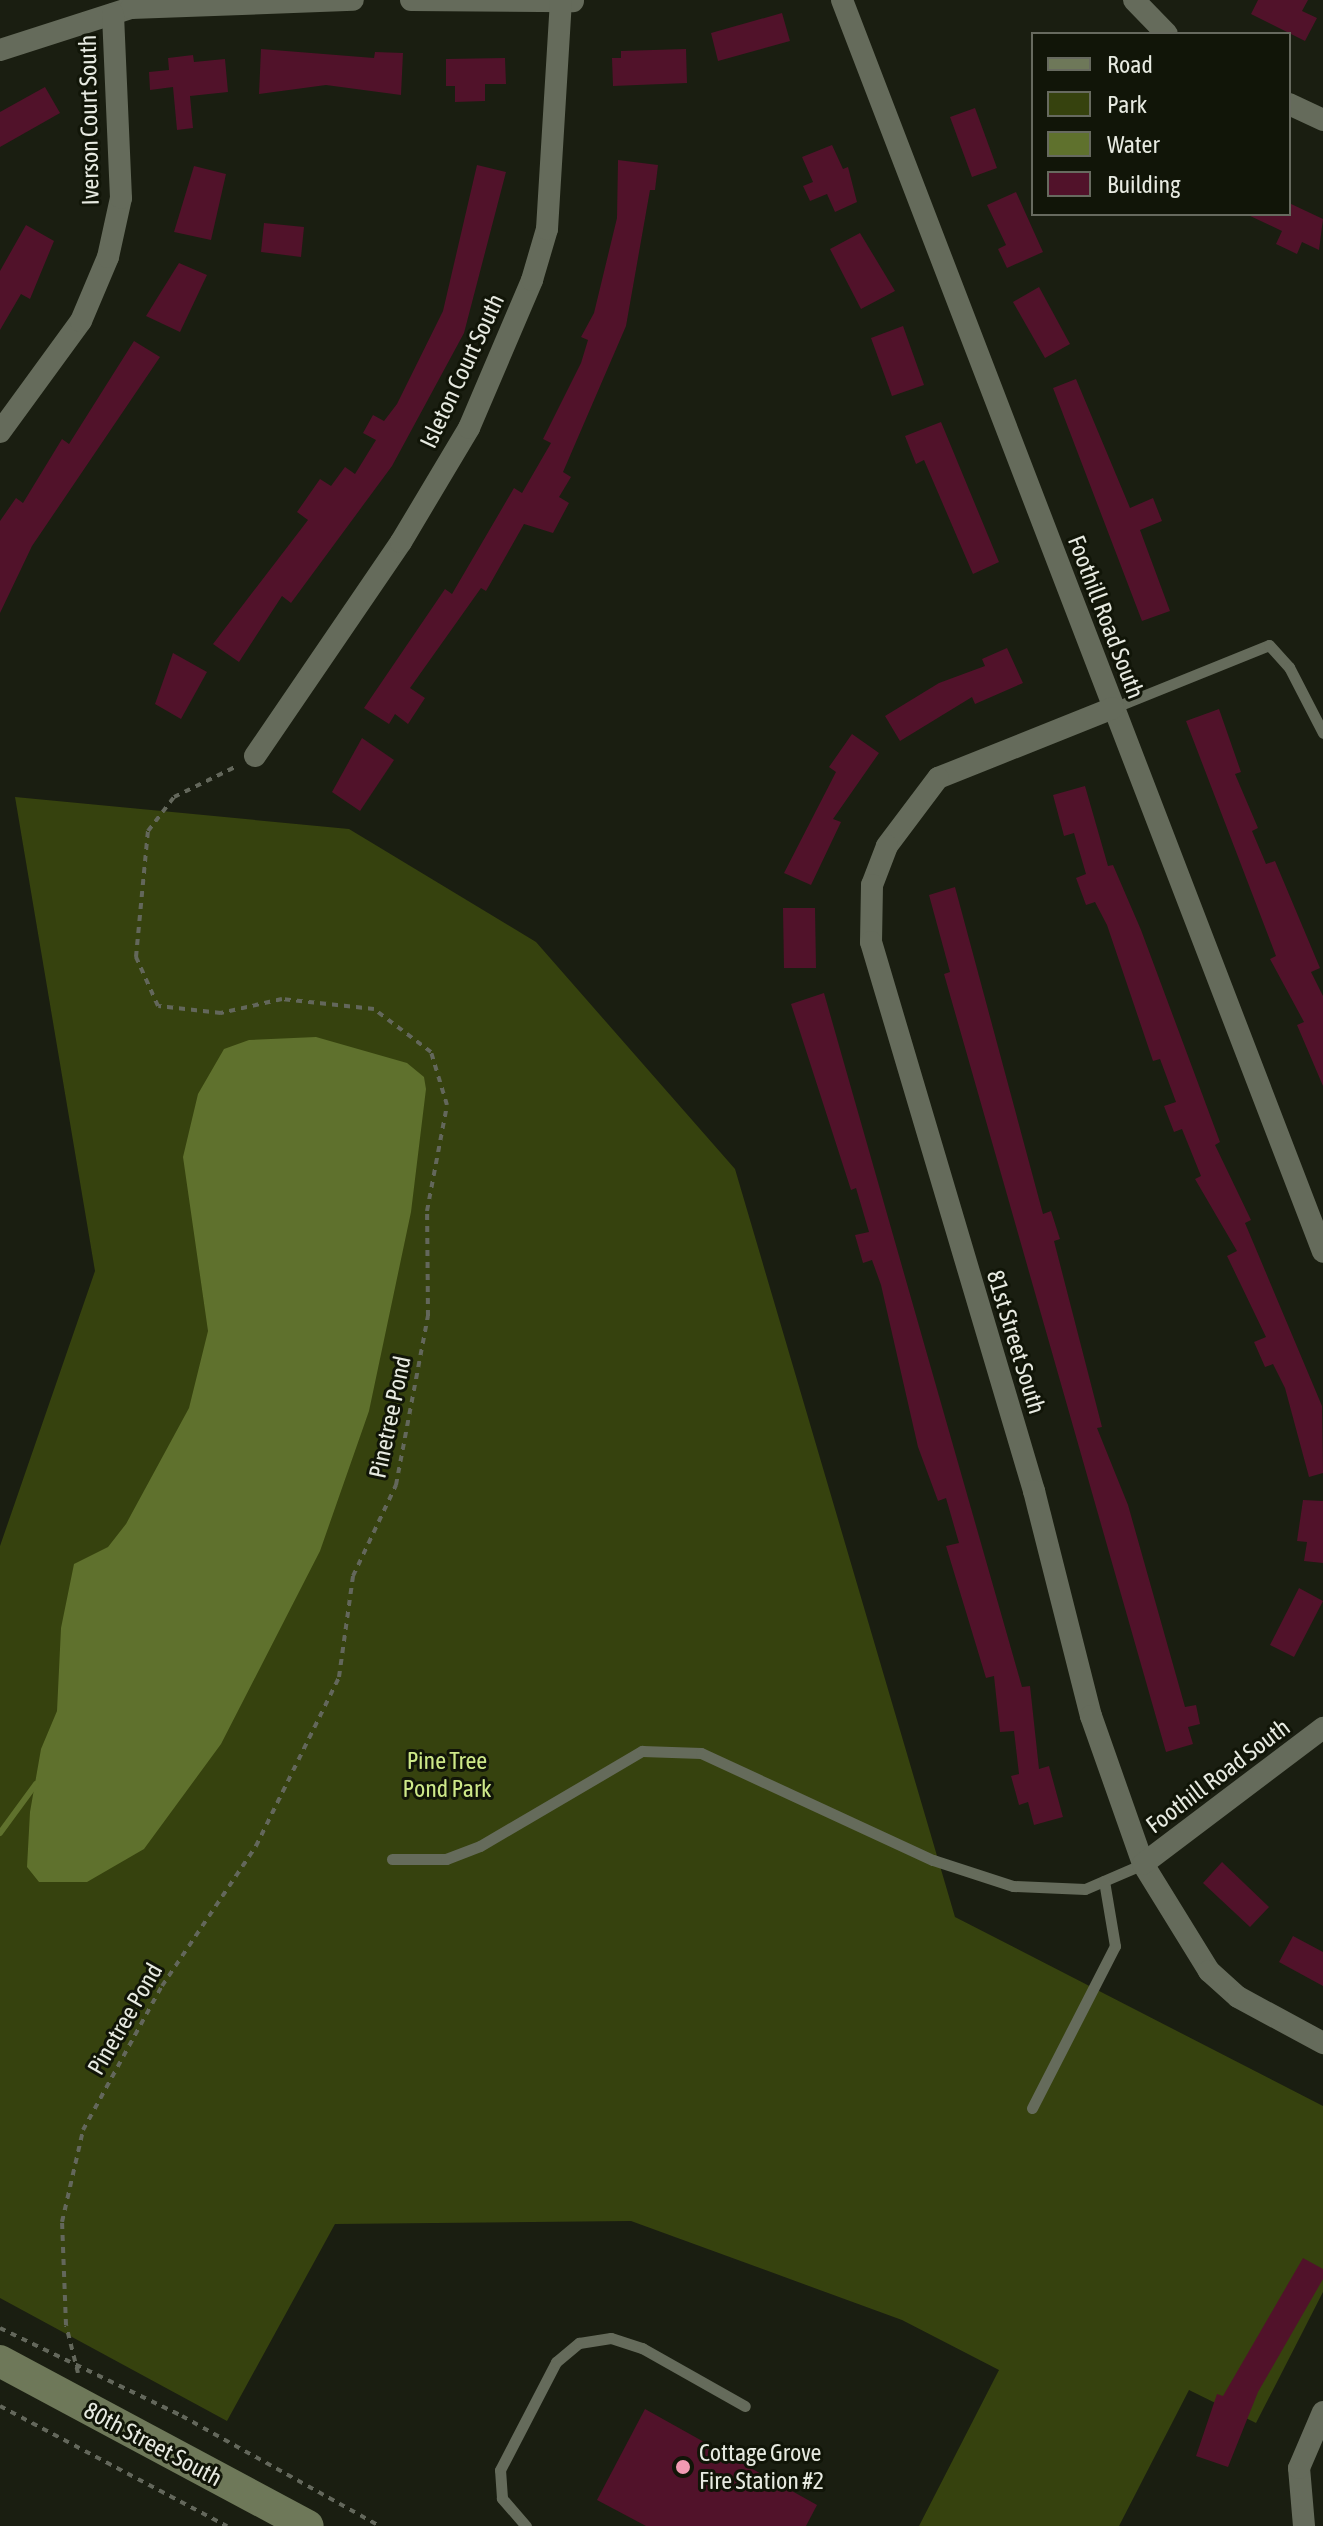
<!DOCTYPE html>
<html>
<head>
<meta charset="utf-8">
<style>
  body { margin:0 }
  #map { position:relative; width:1323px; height:2526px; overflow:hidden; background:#1a1e11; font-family:"Asap Condensed",sans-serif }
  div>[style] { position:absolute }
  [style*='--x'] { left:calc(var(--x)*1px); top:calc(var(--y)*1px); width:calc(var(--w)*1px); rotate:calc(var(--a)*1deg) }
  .green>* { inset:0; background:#36420e }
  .water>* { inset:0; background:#5f712d }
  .stream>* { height:6px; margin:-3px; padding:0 3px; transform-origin:3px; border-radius:3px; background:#5f712d }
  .building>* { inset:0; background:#51122a }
  .path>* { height:4px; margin-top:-2px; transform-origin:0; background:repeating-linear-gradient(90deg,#63675b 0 6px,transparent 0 12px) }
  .service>* { height:11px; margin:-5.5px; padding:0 5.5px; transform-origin:5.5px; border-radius:5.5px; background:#656b5b }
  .minor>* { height:22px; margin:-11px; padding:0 11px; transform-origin:11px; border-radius:11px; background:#656b5b }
  .secondary>* { height:32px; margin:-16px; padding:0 16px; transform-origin:16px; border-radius:16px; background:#6e7859 }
  .dots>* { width:22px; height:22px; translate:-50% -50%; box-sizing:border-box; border:4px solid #111508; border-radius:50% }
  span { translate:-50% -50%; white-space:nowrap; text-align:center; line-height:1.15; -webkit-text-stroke:6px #111508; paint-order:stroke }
  .street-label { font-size:24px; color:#e7eae1 }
  .park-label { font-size:24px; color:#cee989 }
  .poi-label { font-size:24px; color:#e7eae1 }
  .left { translate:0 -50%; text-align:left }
  .legend { position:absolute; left:1031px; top:32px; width:260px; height:184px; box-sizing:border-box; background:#111508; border:2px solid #676a5f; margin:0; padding:10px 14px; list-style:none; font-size:24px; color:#e7eae1 }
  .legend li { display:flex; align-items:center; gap:16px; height:40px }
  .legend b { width:40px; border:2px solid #676a5f }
</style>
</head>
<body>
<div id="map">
  <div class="green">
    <i style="clip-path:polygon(15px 797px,349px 829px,536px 942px,735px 1169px,955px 1917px,1323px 2106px,1323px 2292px,1256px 2423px,1189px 2390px,1119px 2526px,919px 2526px,999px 2370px,902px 2320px,631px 2221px,335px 2224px,227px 2421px,0 2298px,0 1546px,95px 1271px)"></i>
  </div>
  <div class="water">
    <i style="clip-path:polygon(316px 1037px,407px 1063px,424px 1077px,426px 1089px,411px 1212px,369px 1411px,320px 1551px,221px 1744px,144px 1849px,87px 1882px,39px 1882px,27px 1867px,30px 1812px,41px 1749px,57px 1711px,61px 1628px,74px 1564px,108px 1547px,126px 1524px,189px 1408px,208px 1331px,183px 1157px,198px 1094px,224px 1049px,249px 1040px)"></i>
  </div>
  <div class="stream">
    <i style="--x:0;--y:1833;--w:61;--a:-53.7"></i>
  </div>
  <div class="building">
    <i style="clip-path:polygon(1258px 0,1308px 0,1302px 11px,1317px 18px,1305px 41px,1251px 14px)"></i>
    <i style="clip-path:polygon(782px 13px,790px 41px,718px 61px,711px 33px)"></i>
    <i style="clip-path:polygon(261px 49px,374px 58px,375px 52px,403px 53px,401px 95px,326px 85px,259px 94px)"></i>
    <i style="clip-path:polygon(686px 49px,687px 83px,613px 86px,612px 58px,621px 58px,621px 51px)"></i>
    <i style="clip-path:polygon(193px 55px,194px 62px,225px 59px,228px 92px,190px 96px,193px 128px,177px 130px,173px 87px,150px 90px,149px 72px,169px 70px,168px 58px)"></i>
    <i style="clip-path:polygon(505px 58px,506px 84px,485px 84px,485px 101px,455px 102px,455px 86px,446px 86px,446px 59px)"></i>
    <i style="clip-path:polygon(45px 87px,60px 113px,0 147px,0 112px)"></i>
    <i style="clip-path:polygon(975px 108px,997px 168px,972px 177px,950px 117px)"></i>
    <i style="clip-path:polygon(832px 145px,843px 169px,848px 167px,857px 202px,835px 212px,827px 194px,810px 201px,803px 186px,813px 182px,802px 157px)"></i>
    <i style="clip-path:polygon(618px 160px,658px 165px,655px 190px,650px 190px,626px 326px,563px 472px,571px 477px,559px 497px,569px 503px,553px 533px,524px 524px,486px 591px,481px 588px,410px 688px,425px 698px,408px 724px,395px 714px,389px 724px,364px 708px,445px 589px,452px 594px,514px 488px,522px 493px,551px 443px,543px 439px,581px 363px,588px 340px,581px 337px,594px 313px,617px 218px)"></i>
    <i style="clip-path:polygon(477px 165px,506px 172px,464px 333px,392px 466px,291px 603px,282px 596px,239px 662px,213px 644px,308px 520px,297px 512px,320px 479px,331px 486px,345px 467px,355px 474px,376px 440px,363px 433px,373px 415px,384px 421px,397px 404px,443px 311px)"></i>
    <i style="clip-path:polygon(194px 166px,226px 174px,211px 240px,174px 232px)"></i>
    <i style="clip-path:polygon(1016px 192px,1043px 252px,1007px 268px,998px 249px,1006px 245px,987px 205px)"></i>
    <i style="clip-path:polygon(1289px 203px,1323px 219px,1319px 250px,1302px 242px,1297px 254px,1276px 244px,1282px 231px,1246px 214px,1289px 214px)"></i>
    <i style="clip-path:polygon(264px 223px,304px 227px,301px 257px,261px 252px)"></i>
    <i style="clip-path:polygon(26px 225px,54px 241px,30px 299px,21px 294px,0 330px,0 271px)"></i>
    <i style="clip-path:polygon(860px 233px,895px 291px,861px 309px,830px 249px)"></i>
    <i style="clip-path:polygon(179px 263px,207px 275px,180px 332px,146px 316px)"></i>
    <i style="clip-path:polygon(1039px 287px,1070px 344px,1045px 358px,1013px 302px)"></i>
    <i style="clip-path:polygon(903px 326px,924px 385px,892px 396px,871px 338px)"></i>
    <i style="clip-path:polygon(134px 341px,160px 357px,32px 546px,0 613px,0 521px,16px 498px,23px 503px,62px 439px,69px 444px)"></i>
    <i style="clip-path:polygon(1076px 379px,1130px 508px,1153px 498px,1162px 521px,1140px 530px,1170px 611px,1142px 621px,1053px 388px)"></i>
    <i style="clip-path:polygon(941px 422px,999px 562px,973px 574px,924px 460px,916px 464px,905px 436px)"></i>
    <i style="clip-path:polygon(1007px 648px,1023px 683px,975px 704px,972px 697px,900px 741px,885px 716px,939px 683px,985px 666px,982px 659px)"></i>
    <i style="clip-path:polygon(173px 653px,207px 672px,181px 719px,155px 704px)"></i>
    <i style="clip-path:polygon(1219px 709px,1241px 772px,1235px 774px,1258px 828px,1252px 831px,1266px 864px,1275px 861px,1320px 968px,1311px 972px,1323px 996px,1323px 1086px,1297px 1025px,1304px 1022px,1270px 959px,1276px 956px,1186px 721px)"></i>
    <i style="clip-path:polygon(852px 734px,879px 753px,833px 819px,841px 822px,811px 885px,784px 873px,836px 772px,829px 767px)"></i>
    <i style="clip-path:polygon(362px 738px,394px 760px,360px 811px,332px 792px)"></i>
    <i style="clip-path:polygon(1085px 786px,1108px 866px,1113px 865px,1141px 930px,1220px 1142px,1215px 1145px,1251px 1220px,1245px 1223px,1322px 1406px,1323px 1473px,1309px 1477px,1285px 1388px,1273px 1364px,1265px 1367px,1254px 1342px,1266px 1337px,1227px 1256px,1237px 1251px,1195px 1179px,1201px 1176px,1182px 1129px,1174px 1132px,1164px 1106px,1176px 1102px,1160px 1059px,1153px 1061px,1107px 925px,1095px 902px,1086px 905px,1076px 878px,1086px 874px,1074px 833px,1064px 836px,1053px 795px)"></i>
    <i style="clip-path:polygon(955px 887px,1043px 1214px,1051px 1211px,1060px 1239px,1054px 1241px,1102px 1427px,1097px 1428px,1128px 1505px,1185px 1707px,1196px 1705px,1200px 1724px,1188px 1727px,1193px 1744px,1166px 1752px,944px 974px,950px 972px,929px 895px)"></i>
    <i style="clip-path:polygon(783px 908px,815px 908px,816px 968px,784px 968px)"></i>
    <i style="clip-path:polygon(824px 993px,1022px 1687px,1030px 1686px,1039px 1769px,1049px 1766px,1063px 1817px,1034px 1825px,1028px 1802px,1019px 1805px,1011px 1776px,1019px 1774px,1014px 1731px,1000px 1732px,994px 1676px,986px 1678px,946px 1546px,959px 1543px,946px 1498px,938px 1501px,918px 1447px,881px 1285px,872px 1260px,863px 1263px,855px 1235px,869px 1232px,856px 1188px,851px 1190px,791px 1004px)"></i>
    <i style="clip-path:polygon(1303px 1500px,1323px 1501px,1323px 1563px,1304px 1561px,1307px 1542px,1297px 1541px)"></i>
    <i style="clip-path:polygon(1299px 1588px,1323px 1601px,1294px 1657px,1270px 1645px)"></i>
    <i style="clip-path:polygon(1222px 1862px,1269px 1907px,1250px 1927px,1203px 1883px)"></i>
    <i style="clip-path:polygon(1293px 1936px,1323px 1952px,1323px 1986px,1279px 1962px)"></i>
    <i style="clip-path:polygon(1303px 2258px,1323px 2269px,1323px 2279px,1258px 2392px,1228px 2467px,1196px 2456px,1217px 2394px,1223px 2396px)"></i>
    <i style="clip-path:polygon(645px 2409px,817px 2505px,806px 2526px,646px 2526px,597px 2500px)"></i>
  </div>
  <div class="path">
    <i style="--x:0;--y:2328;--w:202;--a:25.8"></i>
    <i style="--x:182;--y:2416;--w:227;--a:29.1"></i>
    <i style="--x:78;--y:2373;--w:49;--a:-104"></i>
    <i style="--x:66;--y:2325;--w:103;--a:-92.2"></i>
    <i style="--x:62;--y:2222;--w:94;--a:-77.1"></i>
    <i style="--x:83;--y:2130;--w:164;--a:-61.3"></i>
    <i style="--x:162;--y:1986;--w:169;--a:-56.1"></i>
    <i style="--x:256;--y:1846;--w:188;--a:-63.8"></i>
    <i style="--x:339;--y:1677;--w:102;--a:-82.1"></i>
    <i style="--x:353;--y:1576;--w:101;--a:-64.7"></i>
    <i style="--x:396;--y:1485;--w:172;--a:-79.3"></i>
    <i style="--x:428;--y:1316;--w:105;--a:-90.5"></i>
    <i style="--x:427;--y:1211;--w:108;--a:-79.3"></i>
    <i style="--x:447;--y:1105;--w:55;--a:-106.8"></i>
    <i style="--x:431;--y:1052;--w:71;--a:-143"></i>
    <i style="--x:374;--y:1009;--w:93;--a:-173.8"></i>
    <i style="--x:282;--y:999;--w:63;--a:167.1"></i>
    <i style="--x:221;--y:1013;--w:63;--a:-173.7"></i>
    <i style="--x:158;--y:1006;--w:54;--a:-114.2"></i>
    <i style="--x:136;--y:957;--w:127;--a:-84.6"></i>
    <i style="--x:148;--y:831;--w:43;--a:-52.6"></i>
    <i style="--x:174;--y:797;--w:70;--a:-26.2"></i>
    <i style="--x:0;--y:2406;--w:257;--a:27.9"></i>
  </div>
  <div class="service">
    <i style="--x:1113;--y:708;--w:168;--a:-22"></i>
    <i style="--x:1269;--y:645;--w:30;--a:48"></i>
    <i style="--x:1289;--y:667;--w:74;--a:62.7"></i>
    <i style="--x:392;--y:1859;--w:54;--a:0"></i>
    <i style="--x:446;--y:1859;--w:36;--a:-21"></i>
    <i style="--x:480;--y:1846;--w:188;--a:-30.4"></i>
    <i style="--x:642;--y:1751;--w:59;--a:1.9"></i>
    <i style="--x:701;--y:1753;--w:255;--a:24.8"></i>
    <i style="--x:933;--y:1860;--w:84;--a:18"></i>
    <i style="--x:1013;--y:1886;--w:72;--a:2.4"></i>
    <i style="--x:1085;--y:1889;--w:63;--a:-23.3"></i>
    <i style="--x:1032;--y:2108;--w:182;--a:-62.9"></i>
    <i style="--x:1115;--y:1946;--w:66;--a:-99.6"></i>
    <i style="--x:526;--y:2526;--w:37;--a:-131"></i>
    <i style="--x:502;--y:2498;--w:28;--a:-94"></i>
    <i style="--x:500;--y:2470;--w:122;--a:-62.6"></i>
    <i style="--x:556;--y:2362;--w:30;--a:-40"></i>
    <i style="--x:579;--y:2343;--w:32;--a:-9"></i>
    <i style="--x:611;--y:2338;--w:33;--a:18"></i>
    <i style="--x:642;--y:2348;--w:118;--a:29.4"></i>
  </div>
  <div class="minor">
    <i style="--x:411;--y:0;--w:162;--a:0.4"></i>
    <i style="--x:842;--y:0;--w:1341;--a:68.98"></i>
    <i style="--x:1134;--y:0;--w:47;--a:45.9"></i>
    <i style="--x:0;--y:50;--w:138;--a:-17.8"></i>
    <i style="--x:131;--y:8;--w:222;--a:-2.1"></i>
    <i style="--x:1289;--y:104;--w:38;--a:25"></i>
    <i style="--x:0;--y:432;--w:137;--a:-53.9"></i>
    <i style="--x:81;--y:321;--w:69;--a:-67.1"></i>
    <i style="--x:108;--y:257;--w:60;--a:-77.6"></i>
    <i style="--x:121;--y:198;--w:184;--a:-92.5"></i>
    <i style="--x:1113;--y:708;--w:188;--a:158.2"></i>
    <i style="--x:938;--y:778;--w:85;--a:126.9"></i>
    <i style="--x:887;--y:846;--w:42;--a:111"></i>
    <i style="--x:872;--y:885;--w:57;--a:91"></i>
    <i style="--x:871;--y:942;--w:573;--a:73.46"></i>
    <i style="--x:1034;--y:1491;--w:232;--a:75.8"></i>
    <i style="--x:1091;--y:1716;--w:157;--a:70.6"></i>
    <i style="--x:1143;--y:1864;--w:126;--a:58.3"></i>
    <i style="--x:1209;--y:1971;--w:39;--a:42"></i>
    <i style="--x:1238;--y:1997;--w:97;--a:28.4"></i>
    <i style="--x:255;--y:756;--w:259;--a:-55.7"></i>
    <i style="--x:401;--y:542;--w:133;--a:-59.2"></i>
    <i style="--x:469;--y:428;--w:161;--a:-66.9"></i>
    <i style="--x:532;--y:280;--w:53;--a:-73.6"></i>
    <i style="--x:547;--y:229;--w:228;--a:-86.5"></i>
    <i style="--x:1143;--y:1864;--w:226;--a:-37.1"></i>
    <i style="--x:1304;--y:2526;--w:58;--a:-94.9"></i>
    <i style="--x:1299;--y:2468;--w:61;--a:-66.8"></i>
  </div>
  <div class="secondary">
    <i style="--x:0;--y:2361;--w:349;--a:28.2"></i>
  </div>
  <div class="dots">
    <i style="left:683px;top:2467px;background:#f19ab3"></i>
  </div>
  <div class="street-label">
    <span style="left:89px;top:120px;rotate:-91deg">Iverson Court South</span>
    <span style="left:462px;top:371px;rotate:-65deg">Isleton Court South</span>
    <span style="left:1106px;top:617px;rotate:69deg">Foothill Road South</span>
    <span style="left:1016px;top:1342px;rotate:73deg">81st Street South</span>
    <span style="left:390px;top:1417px;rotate:-78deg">Pinetree Pond</span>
    <span style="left:1218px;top:1776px;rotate:-37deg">Foothill Road South</span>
    <span style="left:125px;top:2019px;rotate:-60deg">Pinetree Pond</span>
    <span style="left:153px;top:2444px;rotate:28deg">80th Street South</span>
  </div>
  <div class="park-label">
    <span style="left:447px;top:1775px">Pine Tree<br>Pond Park</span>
  </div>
  <div class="poi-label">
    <span class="left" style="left:699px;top:2467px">Cottage Grove<br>Fire Station #2</span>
  </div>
  <ul class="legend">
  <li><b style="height:10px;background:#6e7859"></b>Road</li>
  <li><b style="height:22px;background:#36420e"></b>Park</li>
  <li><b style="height:22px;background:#5f712d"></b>Water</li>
  <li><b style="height:22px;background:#51122a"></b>Building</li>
  </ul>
</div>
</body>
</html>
